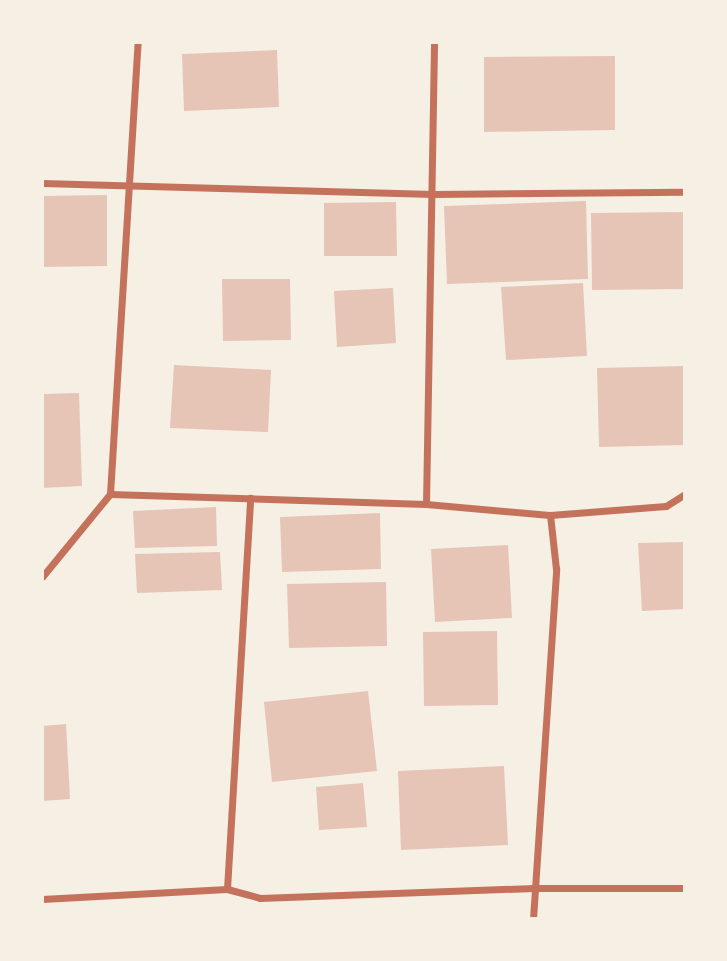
<!DOCTYPE html>
<html>
<head>
<meta charset="utf-8">
<style>
  body { margin:0 }
  #map { position:relative; width:727px; height:961px; overflow:hidden; background:#f6efe4; font-family:"Crimson Pro",serif }
  div>[style] { position:absolute }
  [style*='--x'] { left:calc(var(--x)*1px); top:calc(var(--y)*1px); width:calc(var(--w)*1px); rotate:calc(var(--a)*1deg) }
  .building>* { inset:0; background:#e6c5b7 }
  .minor>* { height:7px; margin:-3.5px; padding:0 3.5px; transform-origin:3.5px; border-radius:3.5px; background:#c5725c }
  span { translate:-50% -50%; white-space:nowrap; text-align:center; line-height:1.15; -webkit-text-stroke:5px #f6efe4; paint-order:stroke }
  .frame { position:absolute; inset:0; border:44px solid #f6efe4; pointer-events:none }
</style>
</head>
<body>
<div id="map">
  <div class="building">
    <i style="clip-path:polygon(277px 50px,279px 107px,184px 111px,182px 54px)"></i>
    <i style="clip-path:polygon(615px 56px,615px 130px,484px 132px,484px 57px)"></i>
    <i style="clip-path:polygon(107px 195px,107px 266px,42px 267px,42px 196px)"></i>
    <i style="clip-path:polygon(586px 201px,588px 279px,447px 284px,444px 206px)"></i>
    <i style="clip-path:polygon(396px 202px,397px 256px,324px 256px,324px 203px)"></i>
    <i style="clip-path:polygon(685px 212px,685px 289px,592px 290px,591px 213px)"></i>
    <i style="clip-path:polygon(222px 279px,290px 279px,291px 340px,223px 341px)"></i>
    <i style="clip-path:polygon(583px 283px,587px 356px,506px 360px,501px 287px)"></i>
    <i style="clip-path:polygon(393px 288px,396px 343px,337px 347px,334px 291px)"></i>
    <i style="clip-path:polygon(174px 365px,271px 370px,268px 432px,170px 428px)"></i>
    <i style="clip-path:polygon(685px 366px,685px 445px,599px 447px,597px 368px)"></i>
    <i style="clip-path:polygon(79px 393px,82px 486px,42px 488px,42px 394px)"></i>
    <i style="clip-path:polygon(216px 507px,217px 546px,135px 548px,133px 511px)"></i>
    <i style="clip-path:polygon(380px 513px,381px 569px,282px 572px,280px 517px)"></i>
    <i style="clip-path:polygon(685px 542px,685px 609px,642px 611px,638px 543px)"></i>
    <i style="clip-path:polygon(508px 545px,512px 618px,435px 622px,431px 549px)"></i>
    <i style="clip-path:polygon(220px 552px,222px 590px,137px 593px,135px 554px)"></i>
    <i style="clip-path:polygon(386px 582px,387px 646px,289px 648px,287px 584px)"></i>
    <i style="clip-path:polygon(497px 631px,498px 705px,424px 706px,423px 632px)"></i>
    <i style="clip-path:polygon(368px 691px,377px 771px,272px 782px,264px 702px)"></i>
    <i style="clip-path:polygon(66px 724px,70px 799px,42px 801px,42px 726px)"></i>
    <i style="clip-path:polygon(504px 766px,508px 845px,401px 850px,398px 771px)"></i>
    <i style="clip-path:polygon(363px 783px,367px 827px,319px 830px,316px 787px)"></i>
  </div>
  <div class="minor">
    <i style="--x:42;--y:183;--w:391;--a:1.6"></i>
    <i style="--x:433;--y:194;--w:252;--a:-0.5"></i>
    <i style="--x:110;--y:494;--w:316;--a:1.8"></i>
    <i style="--x:426;--y:504;--w:124;--a:5.1"></i>
    <i style="--x:550;--y:515;--w:116;--a:-4.4"></i>
    <i style="--x:666;--y:506;--w:22;--a:-32"></i>
    <i style="--x:426;--y:504;--w:462;--a:-89"></i>
    <i style="--x:42;--y:577;--w:107;--a:-50.7"></i>
    <i style="--x:110;--y:494;--w:453;--a:-86.5"></i>
    <i style="--x:227;--y:889;--w:392;--a:-86.6"></i>
    <i style="--x:42;--y:899;--w:185;--a:-3.1"></i>
    <i style="--x:227;--y:889;--w:34;--a:15"></i>
    <i style="--x:260;--y:898;--w:274;--a:-2.1"></i>
    <i style="--x:534;--y:888;--w:151;--a:0"></i>
    <i style="--x:533;--y:919;--w:351;--a:-86.2"></i>
    <i style="--x:556;--y:569;--w:54;--a:-96.3"></i>
  </div>
  <div class="frame"></div>
</div>
</body>
</html>
